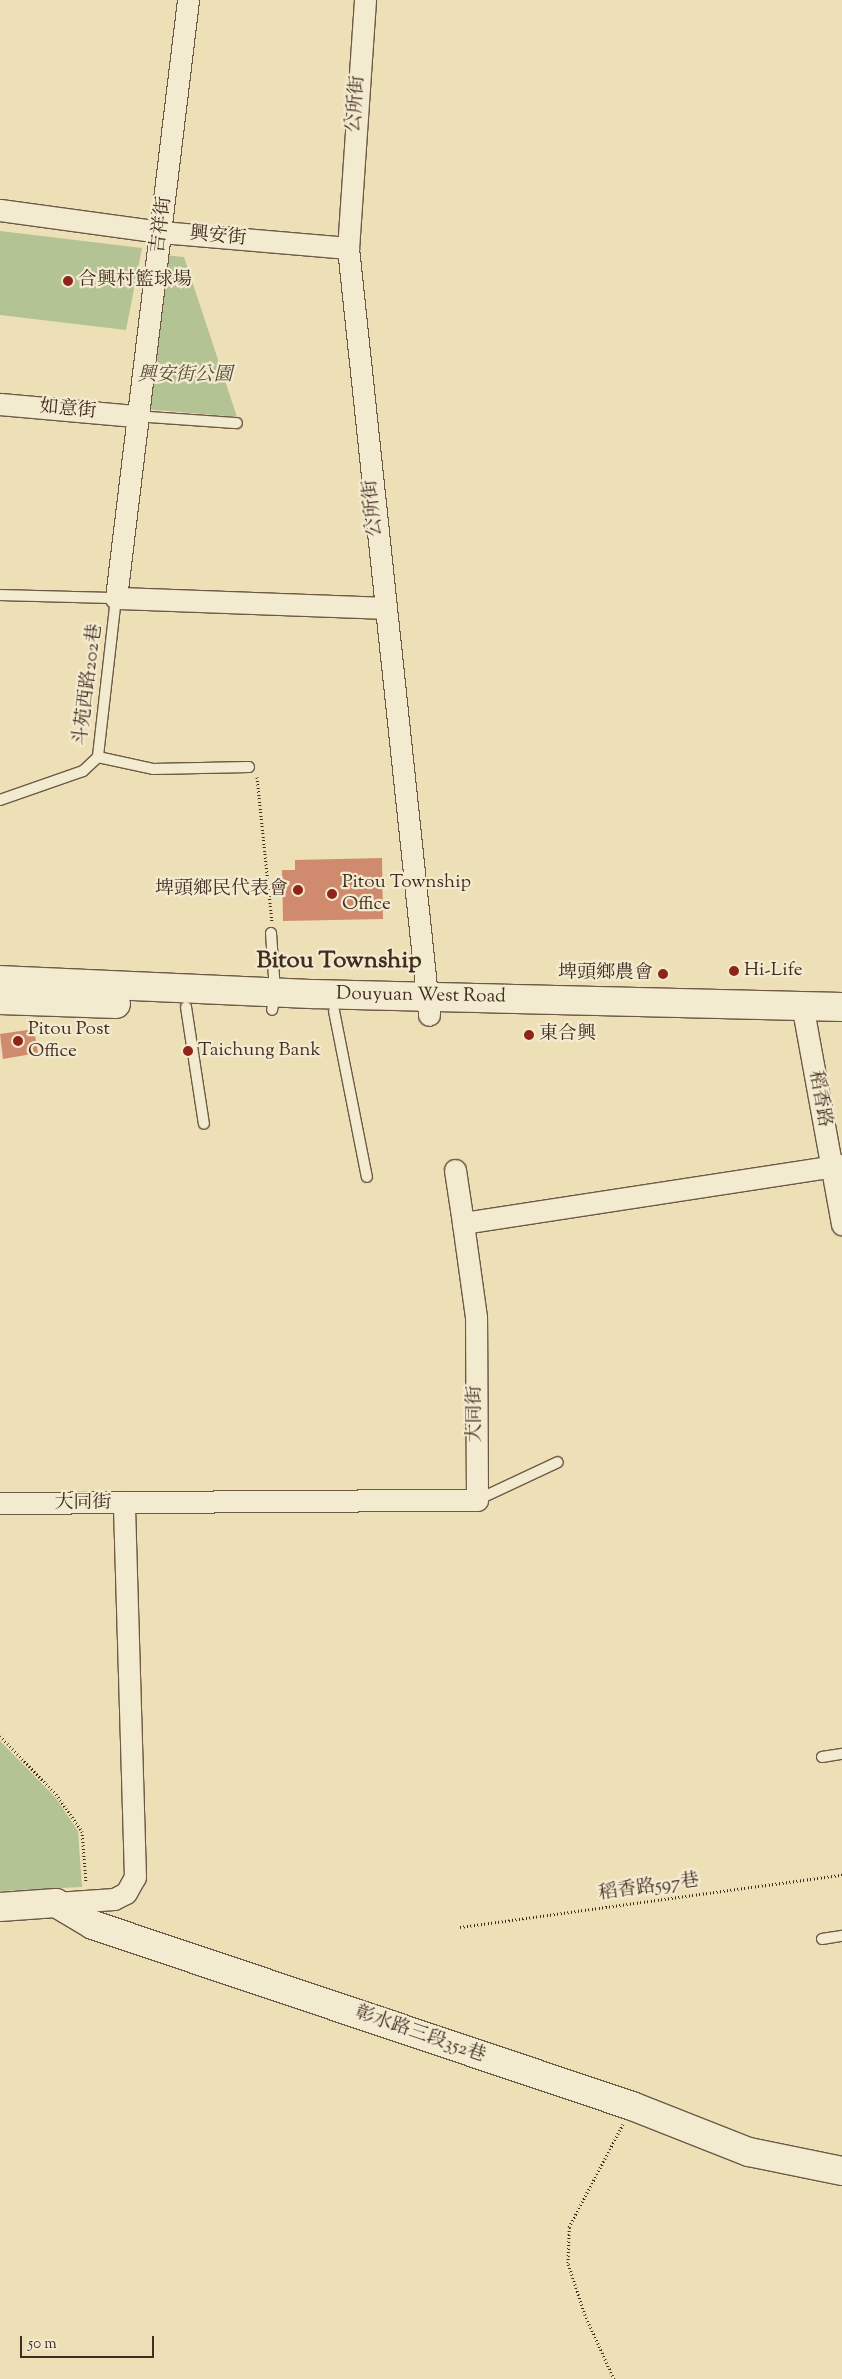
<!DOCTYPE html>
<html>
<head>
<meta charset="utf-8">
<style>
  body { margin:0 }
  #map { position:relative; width:842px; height:2379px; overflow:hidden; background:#ede0b7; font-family:"Sorts Mill Goudy","Noto Serif TC",serif }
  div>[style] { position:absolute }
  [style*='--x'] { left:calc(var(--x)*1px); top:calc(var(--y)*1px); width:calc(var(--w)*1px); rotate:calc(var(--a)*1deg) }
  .green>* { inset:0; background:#b3c393 }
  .building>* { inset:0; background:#d08b6f }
  .path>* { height:3px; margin-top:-1.5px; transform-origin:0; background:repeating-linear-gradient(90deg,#432c22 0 1px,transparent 0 3.5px) }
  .roads { filter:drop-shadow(1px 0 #6e5947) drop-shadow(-1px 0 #6e5947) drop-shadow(0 1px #6e5947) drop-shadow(0 -1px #6e5947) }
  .lane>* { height:10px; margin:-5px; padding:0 5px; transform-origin:5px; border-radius:5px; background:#f3ebd0 }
  .street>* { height:21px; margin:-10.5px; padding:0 10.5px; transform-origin:10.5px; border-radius:10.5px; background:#f3ebd0 }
  .secondary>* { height:28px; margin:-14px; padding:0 14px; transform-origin:14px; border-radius:14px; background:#f3ebd0 }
  .dots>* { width:14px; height:14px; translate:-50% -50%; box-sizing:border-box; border:2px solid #f3ebd0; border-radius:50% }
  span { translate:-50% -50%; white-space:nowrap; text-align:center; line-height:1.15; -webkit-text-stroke:4.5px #f3ebd0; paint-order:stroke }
  .street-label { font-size:19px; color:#432c22 }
  .poi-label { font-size:19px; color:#432c22 }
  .left { translate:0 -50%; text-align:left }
  .right { translate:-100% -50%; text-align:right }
  .park-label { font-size:19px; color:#594a39; font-style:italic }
  .district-label { font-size:24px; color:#432c22; font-weight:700 }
  .scale { position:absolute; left:20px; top:2336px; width:134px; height:22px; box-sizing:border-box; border:2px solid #432c22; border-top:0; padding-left:6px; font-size:15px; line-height:18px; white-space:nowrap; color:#432c22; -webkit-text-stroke:4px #f3ebd0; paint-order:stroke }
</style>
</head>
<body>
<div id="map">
  <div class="green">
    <i style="clip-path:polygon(0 231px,142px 248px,126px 330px,0 315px)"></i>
    <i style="clip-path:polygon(164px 255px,184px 257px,237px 417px,145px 409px)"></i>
    <i style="clip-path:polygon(0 1741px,55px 1797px,78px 1831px,82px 1887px,0 1891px)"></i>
  </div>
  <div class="building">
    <i style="clip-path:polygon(382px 858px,383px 919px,283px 921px,282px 870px,295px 870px,295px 860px)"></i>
    <i style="clip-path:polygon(34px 1029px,38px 1053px,3px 1059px,0 1034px)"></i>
  </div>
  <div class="path">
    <i style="--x:257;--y:777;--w:146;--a:84.1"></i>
    <i style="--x:0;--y:1736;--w:81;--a:46"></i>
    <i style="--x:56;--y:1794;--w:45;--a:54.9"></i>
    <i style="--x:82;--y:1831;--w:52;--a:85.6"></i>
    <i style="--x:460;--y:1927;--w:386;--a:-7.8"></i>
    <i style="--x:614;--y:2379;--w:70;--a:-114.4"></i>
    <i style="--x:585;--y:2315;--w:55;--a:-108.1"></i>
    <i style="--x:568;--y:2263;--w:36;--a:-88"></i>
    <i style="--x:569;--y:2227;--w:116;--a:-62.3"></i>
  </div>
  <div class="roads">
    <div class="lane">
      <i style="--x:136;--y:416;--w:101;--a:4"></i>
      <i style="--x:0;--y:595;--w:116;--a:1.5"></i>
      <i style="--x:116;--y:598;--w:160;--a:96.5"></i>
      <i style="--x:98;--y:757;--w:21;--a:137"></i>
      <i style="--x:83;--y:771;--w:88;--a:160.7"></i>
      <i style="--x:98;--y:757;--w:56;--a:12.3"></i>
      <i style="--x:153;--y:769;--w:96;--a:-1.2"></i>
      <i style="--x:271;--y:933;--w:59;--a:86.1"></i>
      <i style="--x:275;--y:992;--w:18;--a:99"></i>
      <i style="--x:186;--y:1007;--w:118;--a:81.3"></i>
      <i style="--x:334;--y:1011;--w:169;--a:78.8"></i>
      <i style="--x:477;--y:1500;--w:89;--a:-25.1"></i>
      <i style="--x:822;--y:1757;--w:20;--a:-9"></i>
      <i style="--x:822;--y:1939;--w:20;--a:-9"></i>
    </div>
    <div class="street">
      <i style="--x:188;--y:0;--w:602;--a:96.87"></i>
      <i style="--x:116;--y:598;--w:268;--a:2.1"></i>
      <i style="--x:365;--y:0;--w:249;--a:93.9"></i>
      <i style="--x:348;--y:248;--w:771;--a:83.97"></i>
      <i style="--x:0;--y:210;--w:162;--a:7.8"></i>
      <i style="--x:161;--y:232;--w:188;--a:4.9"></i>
      <i style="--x:0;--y:404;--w:136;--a:5.1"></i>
      <i style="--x:802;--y:1004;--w:224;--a:79.7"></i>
      <i style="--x:455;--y:1170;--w:54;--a:81.4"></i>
      <i style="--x:0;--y:1503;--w:477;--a:-0.4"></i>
      <i style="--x:477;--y:1500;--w:183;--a:-90.3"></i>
      <i style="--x:476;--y:1317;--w:95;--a:-97.9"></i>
      <i style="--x:463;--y:1223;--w:383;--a:-8.7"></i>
      <i style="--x:56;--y:1903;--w:58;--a:-3.9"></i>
      <i style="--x:114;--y:1899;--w:13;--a:-27"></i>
      <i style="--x:126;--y:1893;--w:18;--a:-61"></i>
      <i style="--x:135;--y:1877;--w:373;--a:-91.7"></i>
    </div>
    <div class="secondary">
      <i style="--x:0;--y:980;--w:313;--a:2.6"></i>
      <i style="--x:313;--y:994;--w:529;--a:1.41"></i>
      <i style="--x:0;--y:1000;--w:116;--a:2"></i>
      <i style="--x:0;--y:1907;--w:56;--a:-4.1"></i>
      <i style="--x:56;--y:1903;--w:43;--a:30.7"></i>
      <i style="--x:93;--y:1925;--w:569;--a:18.56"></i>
      <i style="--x:632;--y:2106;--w:126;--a:21.5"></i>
      <i style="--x:749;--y:2152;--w:95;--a:11.5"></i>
    </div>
  </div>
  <div class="dots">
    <i style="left:68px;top:281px;background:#8f2418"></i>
    <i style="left:298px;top:890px;background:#8f2418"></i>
    <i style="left:332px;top:894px;background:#8f2418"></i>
    <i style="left:734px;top:971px;background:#8f2418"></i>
    <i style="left:663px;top:974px;background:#8f2418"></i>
    <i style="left:529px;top:1035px;background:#8f2418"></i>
    <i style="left:18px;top:1041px;background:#8f2418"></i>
    <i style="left:188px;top:1051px;background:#8f2418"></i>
  </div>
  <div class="street-label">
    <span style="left:357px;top:104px;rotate:-86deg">公所街</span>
    <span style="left:162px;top:225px;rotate:-83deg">吉祥街</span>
    <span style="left:218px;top:237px;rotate:5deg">興安街</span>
    <span style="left:68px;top:410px;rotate:5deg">如意街</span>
    <span style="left:374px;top:508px;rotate:-96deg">公所街</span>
    <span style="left:89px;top:685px;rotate:-83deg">斗苑西路202巷</span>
    <span style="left:421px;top:996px;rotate:1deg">Douyuan West Road</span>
    <span style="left:819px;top:1099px;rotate:80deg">稻香路</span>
    <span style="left:476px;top:1414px;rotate:-90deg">大同街</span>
    <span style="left:83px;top:1504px">大同街</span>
    <span style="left:649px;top:1888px;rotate:-8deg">稻香路597巷</span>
    <span style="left:420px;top:2035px;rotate:19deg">彰水路三段352巷</span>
  </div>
  <div class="poi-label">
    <span class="left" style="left:78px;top:281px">合興村籃球場</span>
    <span class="left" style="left:342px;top:894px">Pitou Township<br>Office</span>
    <span class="right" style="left:288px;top:890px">埤頭鄉民代表會</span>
    <span class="left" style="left:744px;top:971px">Hi-Life</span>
    <span class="right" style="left:653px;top:974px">埤頭鄉農會</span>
    <span class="left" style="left:28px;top:1041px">Pitou Post<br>Office</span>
    <span class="left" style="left:539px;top:1035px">東合興</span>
    <span class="left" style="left:198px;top:1051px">Taichung Bank</span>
  </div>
  <div class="park-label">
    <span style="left:185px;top:376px">興安街公園</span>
  </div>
  <div class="district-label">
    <span style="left:339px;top:962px">Bitou Township</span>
  </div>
  <div class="scale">50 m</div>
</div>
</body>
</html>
